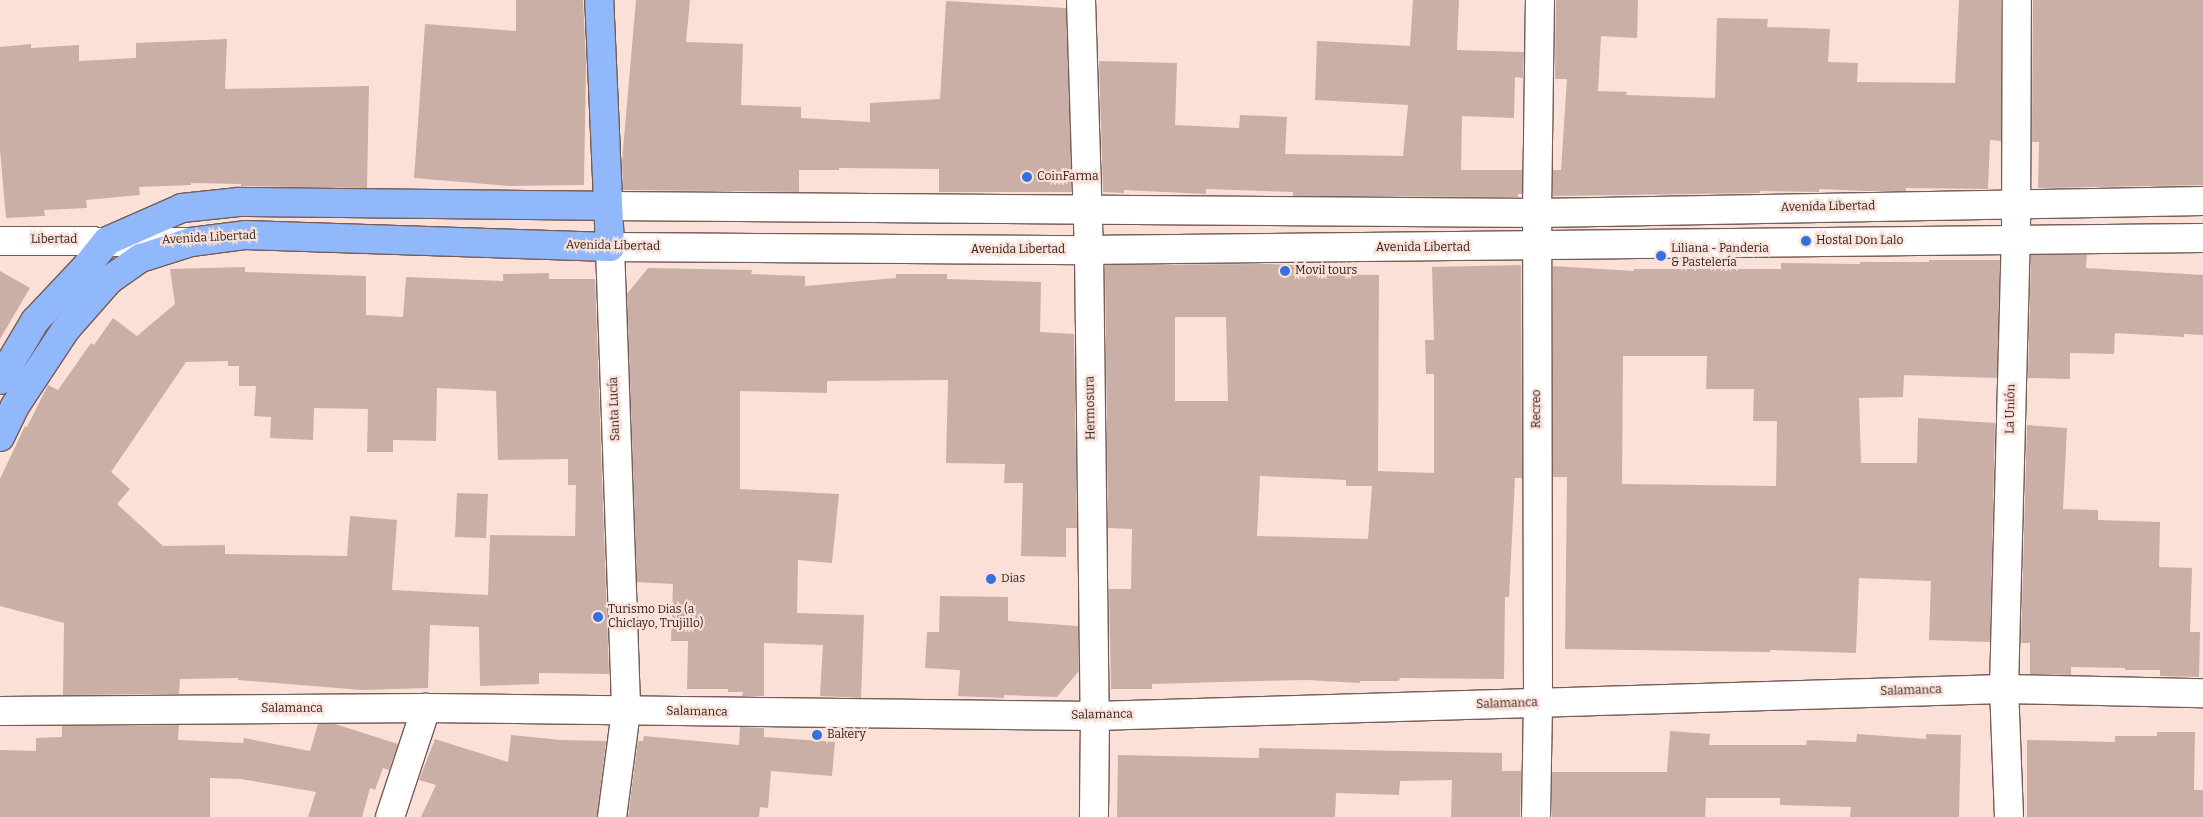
<!DOCTYPE html>
<html>
<head>
<meta charset="utf-8">
<style>
  body { margin:0 }
  #map { position:relative; width:2203px; height:817px; overflow:hidden; background:#fbe0d7; font-family:Bitter,serif }
  div>[style] { position:absolute }
  [style*='--x'] { left:calc(var(--x)*1px); top:calc(var(--y)*1px); width:calc(var(--w)*1px); rotate:calc(var(--a)*1deg) }
  .building>* { inset:0; background:#caafa7 }
  .roads { filter:drop-shadow(1px 0 #745d56) drop-shadow(-1px 0 #745d56) drop-shadow(0 1px #745d56) drop-shadow(0 -1px #745d56) }
  .minor>* { height:28px; margin:-14px; padding:0 14px; transform-origin:14px; border-radius:14px; background:#fff }
  .tertiary>* { height:28px; margin:-14px; padding:0 14px; transform-origin:14px; border-radius:14px; background:#fff }
  .secondary>* { height:28px; margin:-14px; padding:0 14px; transform-origin:14px; border-radius:14px; background:#fff }
  .trunk>* { height:28px; margin:-14px; padding:0 14px; transform-origin:14px; border-radius:14px; background:#92b8fc }
  .dots>* { width:14px; height:14px; translate:-50% -50%; box-sizing:border-box; border:2px solid #fbe0d7; border-radius:50% }
  span { translate:-50% -50%; white-space:nowrap; text-align:center; line-height:1.15; -webkit-text-stroke:4px #fbe0d7; paint-order:stroke }
  .poi-label { font-size:12px; color:#291f1c }
  .left { translate:0 -50%; text-align:left }
  .street-label { font-size:12px; color:#291f1c }
</style>
</head>
<body>
<div id="map">
  <div class="building">
    <i style="clip-path:polygon(516px 0,583px 0,586px 64px,584px 185px,509px 186px,414px 178px,425px 24px,516px 31px)"></i>
    <i style="clip-path:polygon(636px 0,690px 0,686px 42px,743px 44px,741px 105px,801px 107px,801px 118px,870px 122px,870px 103px,940px 99px,946px 1px,1066px 8px,1072px 192px,939px 192px,939px 169px,839px 168px,839px 170px,799px 170px,799px 192px,623px 190px,622px 161px)"></i>
    <i style="clip-path:polygon(1413px 0,1459px 0,1457px 50px,1524px 52px,1523px 78px,1515px 77px,1514px 118px,1462px 116px,1461px 170px,1522px 170px,1522px 194px,1518px 194px,1518px 197px,1293px 196px,1293px 192px,1206px 189px,1206px 194px,1124px 190px,1124px 193px,1103px 192px,1099px 61px,1177px 63px,1175px 125px,1239px 128px,1240px 115px,1287px 117px,1285px 154px,1403px 156px,1408px 105px,1315px 100px,1317px 41px,1410px 46px)"></i>
    <i style="clip-path:polygon(1556px 0,1638px 0,1637px 38px,1601px 36px,1598px 91px,1627px 92px,1626px 95px,1715px 98px,1717px 18px,1768px 19px,1767px 27px,1830px 29px,1828px 62px,1858px 63px,1857px 82px,1955px 83px,1959px 0,2001px 0,2001px 141px,1990px 140px,1988px 189px,1906px 188px,1906px 191px,1865px 191px,1819px 189px,1819px 192px,1760px 191px,1760px 193px,1553px 196px,1553px 170px,1561px 170px,1567px 79px,1555px 79px)"></i>
    <i style="clip-path:polygon(2033px 0,2203px 0,2203px 185px,2038px 188px,2039px 142px,2032px 142px)"></i>
    <i style="clip-path:polygon(227px 39px,225px 89px,369px 86px,367px 188px,241px 186px,241px 184px,191px 183px,191px 185px,139px 187px,140px 195px,86px 200px,87px 208px,44px 210px,45px 216px,6px 218px,0 150px,0 47px,31px 44px,31px 48px,79px 45px,79px 61px,136px 58px,136px 43px)"></i>
    <i style="clip-path:polygon(2031px 255px,2087px 255px,2086px 268px,2203px 275px,2203px 335px,2184px 334px,2184px 337px,2115px 333px,2114px 354px,2070px 353px,2070px 379px,2028px 378px)"></i>
    <i style="clip-path:polygon(evenodd,1929px 260px,2000px 260px,1997px 378px,1904px 375px,1903px 397px,1859px 398px,1861px 463px,1917px 463px,1918px 418px,1995px 423px,1990px 642px,1929px 640px,1931px 581px,1859px 578px,1856px 653px,1770px 650px,1770px 652px,1565px 649px,1567px 477px,1553px 477px,1553px 266px,1634px 271px,1634px 269px,1781px 269px,1781px 263px,1860px 264px,1860px 262px,1929px 262px,1929px 260px,1623px 356px,1707px 356px,1706px 389px,1754px 389px,1753px 421px,1777px 421px,1776px 486px,1622px 484px,1623px 356px)"></i>
    <i style="clip-path:polygon(evenodd,1269px 264px,1311px 266px,1311px 274px,1379px 275px,1378px 471px,1434px 473px,1434px 374px,1426px 374px,1425px 340px,1434px 340px,1432px 267px,1521px 265px,1522px 478px,1515px 478px,1509px 597px,1505px 597px,1504px 679px,1400px 678px,1399px 681px,1360px 681px,1360px 683px,1307px 680px,1258px 681px,1152px 684px,1152px 689px,1111px 689px,1109px 589px,1131px 589px,1132px 529px,1108px 528px,1105px 265px,1269px 264px,1175px 317px,1226px 317px,1228px 401px,1175px 401px,1175px 317px,1269px 264px,1260px 476px,1327px 479px,1346px 480px,1346px 486px,1372px 486px,1368px 539px,1257px 536px,1260px 476px)"></i>
    <i style="clip-path:polygon(evenodd,245px 267px,245px 272px,366px 276px,366px 315px,403px 317px,406px 277px,503px 281px,503px 274px,549px 273px,549px 279px,595px 279px,609px 674px,539px 673px,539px 684px,480px 686px,479px 627px,430px 625px,428px 688px,362px 690px,238px 680px,238px 678px,180px 679px,179px 694px,63px 695px,64px 623px,0 606px,0 479px,25px 426px,27px 427px,48px 385px,58px 390px,91px 343px,94px 345px,113px 318px,137px 336px,175px 304px,170px 269px,245px 267px,228px 361px,228px 366px,239px 366px,239px 386px,256px 386px,254px 416px,271px 417px,270px 438px,313px 440px,314px 408px,368px 409px,367px 452px,393px 452px,393px 440px,436px 441px,437px 388px,496px 391px,498px 460px,568px 459px,568px 485px,576px 485px,575px 536px,490px 535px,488px 595px,392px 590px,397px 520px,350px 516px,347px 556px,225px 554px,225px 545px,163px 546px,117px 504px,130px 489px,111px 472px,186px 362px,228px 361px)"></i>
    <i style="clip-path:polygon(648px 268px,752px 270px,751px 274px,805px 276px,805px 286px,896px 278px,896px 274px,947px 274px,947px 279px,1041px 282px,1040px 332px,1074px 334px,1077px 528px,1066px 528px,1066px 557px,1021px 556px,1023px 483px,1004px 483px,1005px 464px,946px 463px,948px 380px,827px 381px,827px 393px,740px 391px,740px 489px,839px 494px,832px 563px,798px 560px,797px 613px,864px 615px,861px 698px,820px 696px,823px 645px,764px 643px,764px 696px,742px 696px,743px 692px,728px 692px,728px 689px,687px 689px,688px 641px,671px 641px,673px 584px,637px 582px,627px 294px)"></i>
    <i style="clip-path:polygon(0 271px,30px 288px,0 339px)"></i>
    <i style="clip-path:polygon(2027px 425px,2067px 428px,2063px 509px,2098px 510px,2098px 520px,2160px 522px,2159px 567px,2192px 568px,2190px 632px,2200px 632px,2199px 677px,2160px 676px,2160px 670px,2125px 670px,2125px 668px,2071px 667px,2071px 675px,2030px 674px,2030px 643px,2021px 643px)"></i>
    <i style="clip-path:polygon(457px 493px,488px 494px,486px 538px,455px 537px)"></i>
    <i style="clip-path:polygon(940px 596px,1008px 597px,1008px 621px,1078px 626px,1079px 671px,1057px 697px,1004px 695px,1004px 698px,958px 696px,960px 670px,925px 668px,927px 632px,939px 632px)"></i>
    <i style="clip-path:polygon(318px 724px,335px 724px,398px 744px,389px 770px,383px 768px,375px 790px,370px 788px,362px 817px,308px 817px,316px 792px,241px 779px,210px 778px,210px 817px,0 817px,0 750px,36px 751px,36px 738px,62px 737px,62px 726px,179px 725px,178px 740px,243px 743px,244px 738px,310px 751px)"></i>
    <i style="clip-path:polygon(740px 727px,764px 728px,764px 737px,835px 742px,832px 776px,771px 771px,768px 808px,760px 807px,759px 817px,628px 817px,638px 741px,643px 741px,644px 736px,739px 745px)"></i>
    <i style="clip-path:polygon(1670px 731px,1710px 734px,1709px 745px,1806px 745px,1807px 740px,1856px 742px,1857px 734px,1926px 739px,1926px 734px,1961px 735px,1959px 817px,1850px 817px,1851px 807px,1780px 805px,1780px 798px,1706px 798px,1705px 817px,1552px 817px,1552px 772px,1667px 772px)"></i>
    <i style="clip-path:polygon(2157px 732px,2195px 732px,2194px 790px,2203px 790px,2203px 817px,2027px 817px,2027px 740px,2115px 742px,2115px 736px,2157px 736px)"></i>
    <i style="clip-path:polygon(511px 735px,561px 740px,606px 741px,597px 817px,421px 817px,436px 785px,419px 780px,435px 739px,508px 762px)"></i>
    <i style="clip-path:polygon(1259px 748px,1502px 753px,1502px 771px,1521px 771px,1520px 817px,1451px 817px,1452px 780px,1400px 781px,1399px 795px,1336px 793px,1335px 817px,1117px 817px,1118px 755px,1259px 758px)"></i>
  </div>
  <div class="roads">
    <div class="minor">
      <i style="--x:1081;--y:0;--w:250;--a:88.2"></i>
      <i style="--x:1089;--y:250;--w:466;--a:89.3"></i>
      <i style="--x:1095;--y:716;--w:101;--a:90.6"></i>
      <i style="--x:0;--y:241;--w:186;--a:0.3"></i>
      <i style="--x:0;--y:711;--w:426;--a:-0.4"></i>
      <i style="--x:426;--y:708;--w:669;--a:0.69"></i>
      <i style="--x:1095;--y:716;--w:909;--a:-1.7"></i>
      <i style="--x:2004;--y:689;--w:199;--a:1.2"></i>
      <i style="--x:390;--y:817;--w:115;--a:-71.7"></i>
      <i style="--x:1536;--y:817;--w:114;--a:-89"></i>
      <i style="--x:1538;--y:703;--w:490;--a:-90.1"></i>
      <i style="--x:1537;--y:213;--w:213;--a:-89.2"></i>
      <i style="--x:2009;--y:817;--w:128;--a:-92.2"></i>
      <i style="--x:2004;--y:689;--w:450;--a:-88.5"></i>
      <i style="--x:2016;--y:239;--w:239;--a:-89.8"></i>
    </div>
    <div class="tertiary">
      <i style="--x:610;--y:247;--w:464;--a:88"></i>
      <i style="--x:626;--y:711;--w:107;--a:97.5"></i>
    </div>
    <div class="secondary">
      <i style="--x:606;--y:206;--w:931;--a:0.43"></i>
      <i style="--x:1537;--y:213;--w:666;--a:-1.03"></i>
      <i style="--x:610;--y:247;--w:479;--a:0.4"></i>
      <i style="--x:1089;--y:250;--w:1114;--a:-0.62"></i>
    </div>
    <div class="trunk">
      <i style="--x:0;--y:380;--w:69;--a:-59.3"></i>
      <i style="--x:35;--y:321;--w:74;--a:-46.6"></i>
      <i style="--x:86;--y:267;--w:33;--a:-51"></i>
      <i style="--x:107;--y:241;--w:82;--a:-23.7"></i>
      <i style="--x:182;--y:208;--w:57;--a:-6"></i>
      <i style="--x:239;--y:202;--w:367;--a:0.6"></i>
      <i style="--x:0;--y:437;--w:34;--a:-64"></i>
      <i style="--x:15;--y:406;--w:92;--a:-56.5"></i>
      <i style="--x:66;--y:329;--w:65;--a:-48.7"></i>
      <i style="--x:109;--y:280;--w:39;--a:-35"></i>
      <i style="--x:141;--y:258;--w:52;--a:-17.7"></i>
      <i style="--x:191;--y:242;--w:54;--a:-7.4"></i>
      <i style="--x:245;--y:235;--w:365;--a:1.9"></i>
      <i style="--x:610;--y:247;--w:247;--a:-92.5"></i>
    </div>
  </div>
  <div class="dots">
    <i style="left:1027px;top:177px;background:#3471e0"></i>
    <i style="left:1806px;top:241px;background:#3471e0"></i>
    <i style="left:1661px;top:256px;background:#3471e0"></i>
    <i style="left:1285px;top:271px;background:#3471e0"></i>
    <i style="left:991px;top:579px;background:#3471e0"></i>
    <i style="left:598px;top:617px;background:#3471e0"></i>
    <i style="left:817px;top:735px;background:#3471e0"></i>
  </div>
  <div class="poi-label">
    <span class="left" style="left:1037px;top:177px">CoinFarma</span>
    <span class="left" style="left:1816px;top:241px">Hostal Don Lalo</span>
    <span class="left" style="left:1671px;top:256px">Liliana - Panderia<br>&amp; Pastelería</span>
    <span class="left" style="left:1295px;top:271px">Movil tours</span>
    <span class="left" style="left:1001px;top:579px">Dias</span>
    <span class="left" style="left:608px;top:617px">Turismo Dias (a<br>Chiclayo, Trujillo)</span>
    <span class="left" style="left:827px;top:735px">Bakery</span>
  </div>
  <div class="street-label">
    <span style="left:1828px;top:207px;rotate:-1deg">Avenida Libertad</span>
    <span style="left:209px;top:238px;rotate:-3deg">Avenida Libertad</span>
    <span style="left:54px;top:240px">Libertad</span>
    <span style="left:613px;top:246px;rotate:1deg">Avenida Libertad</span>
    <span style="left:1423px;top:248px">Avenida Libertad</span>
    <span style="left:1018px;top:250px">Avenida Libertad</span>
    <span style="left:1091px;top:408px;rotate:-91deg">Hermosura</span>
    <span style="left:615px;top:409px;rotate:-92deg">Santa Lucía</span>
    <span style="left:1537px;top:409px;rotate:-90deg">Recreo</span>
    <span style="left:2011px;top:409px;rotate:-89deg">La Unión</span>
    <span style="left:1911px;top:691px;rotate:-2deg">Salamanca</span>
    <span style="left:1507px;top:704px;rotate:-2deg">Salamanca</span>
    <span style="left:292px;top:709px">Salamanca</span>
    <span style="left:697px;top:712px;rotate:1deg">Salamanca</span>
    <span style="left:1102px;top:715px;rotate:-1deg">Salamanca</span>
  </div>
</div>
</body>
</html>
